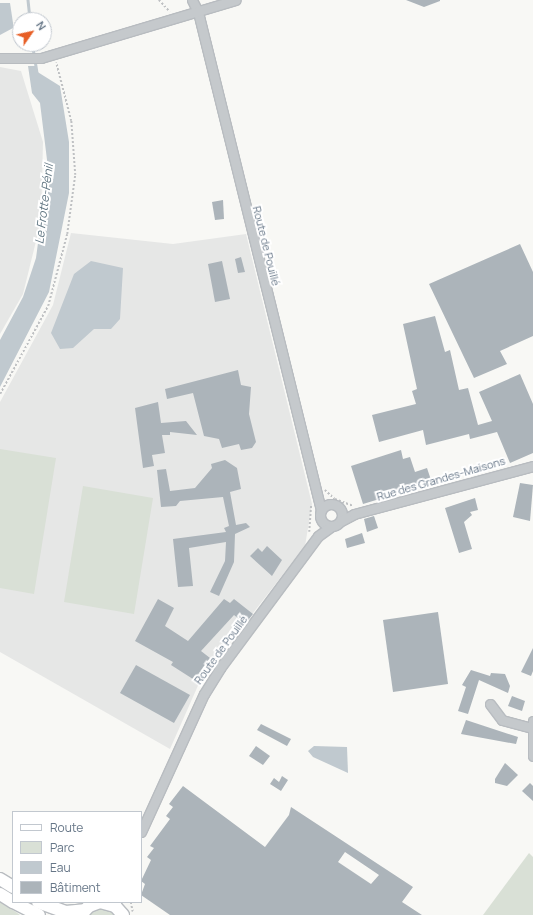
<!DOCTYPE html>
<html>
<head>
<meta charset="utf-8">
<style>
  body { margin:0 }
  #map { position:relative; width:533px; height:915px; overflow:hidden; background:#f8f8f5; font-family:Manrope,sans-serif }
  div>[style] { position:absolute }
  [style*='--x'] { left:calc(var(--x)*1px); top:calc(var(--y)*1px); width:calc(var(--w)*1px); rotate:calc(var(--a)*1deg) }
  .built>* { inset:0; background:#e6e7e6 }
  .green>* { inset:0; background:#d9e0d6 }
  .water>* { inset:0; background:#c0c9cf }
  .stream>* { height:2.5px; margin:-1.25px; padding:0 1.25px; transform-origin:1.25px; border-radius:1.25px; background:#c0c9cf }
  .building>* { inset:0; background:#acb4ba }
  .path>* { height:1.5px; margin-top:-0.75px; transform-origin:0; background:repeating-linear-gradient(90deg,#bfc1c3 0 2px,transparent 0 4px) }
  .roads { filter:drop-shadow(1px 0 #b8bcc0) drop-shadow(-1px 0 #b8bcc0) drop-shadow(0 1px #b8bcc0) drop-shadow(0 -1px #b8bcc0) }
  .minor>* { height:9px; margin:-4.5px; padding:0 4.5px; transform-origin:4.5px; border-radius:4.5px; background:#c5c9cc }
  .minor>.ring { margin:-4.5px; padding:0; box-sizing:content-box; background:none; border:9px solid #c5c9cc; border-radius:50% }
  .major>* { height:12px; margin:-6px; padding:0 6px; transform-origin:6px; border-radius:6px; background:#fff }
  span { translate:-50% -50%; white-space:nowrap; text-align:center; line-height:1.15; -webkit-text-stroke:4px #fff; paint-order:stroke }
  .street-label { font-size:11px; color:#667687 }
  .water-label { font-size:12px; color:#627783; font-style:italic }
  .legend { position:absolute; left:12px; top:811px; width:130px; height:92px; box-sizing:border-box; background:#fff; border:1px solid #c2c8cf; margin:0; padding:5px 7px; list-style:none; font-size:12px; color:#667687 }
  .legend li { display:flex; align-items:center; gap:8px; height:20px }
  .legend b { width:20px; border:1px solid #c2c8cf }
  .north { position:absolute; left:12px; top:12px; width:40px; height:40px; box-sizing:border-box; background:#fff; border:1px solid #c2c8cf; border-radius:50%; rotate:56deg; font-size:11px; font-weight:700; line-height:16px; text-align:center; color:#667687 }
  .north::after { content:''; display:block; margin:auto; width:14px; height:18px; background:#e75f26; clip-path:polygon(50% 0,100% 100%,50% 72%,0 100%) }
</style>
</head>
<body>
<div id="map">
  <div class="built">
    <i style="clip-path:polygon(0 67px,21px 71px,43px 142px,41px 221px,23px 294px,0 334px)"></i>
    <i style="clip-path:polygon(71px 233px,173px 244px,246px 234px,312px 504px,305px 546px,219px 657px,204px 682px,200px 681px,170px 749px,0 652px,0 402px,53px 305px)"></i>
  </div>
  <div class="green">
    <i style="clip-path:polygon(0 449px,56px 458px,34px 594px,0 588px)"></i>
    <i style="clip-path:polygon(83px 486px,153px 498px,134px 614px,64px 602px)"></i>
    <i style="clip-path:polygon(529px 853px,533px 857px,533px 915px,483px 915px)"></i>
    <i style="clip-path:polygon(0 902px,16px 912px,20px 915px,0 915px)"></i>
    <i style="clip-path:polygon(98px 908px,110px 909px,117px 915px,87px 915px)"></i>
  </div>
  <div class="water">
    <i style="clip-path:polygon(0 3px,10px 3px,13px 23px,13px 28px,0 35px)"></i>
    <i style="clip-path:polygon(28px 66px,36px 66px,36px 71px,60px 86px,69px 142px,69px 193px,49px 292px,0 387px,0 340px,23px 297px,36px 258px,48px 168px,40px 103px,32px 93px)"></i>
    <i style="clip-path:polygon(91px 261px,123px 268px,120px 319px,111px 329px,94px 329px,73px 348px,60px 349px,51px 333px,74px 274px)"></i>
    <i style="clip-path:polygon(314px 746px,347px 747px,348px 773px,313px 757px,308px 751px)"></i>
  </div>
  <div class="stream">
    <i style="--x:28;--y:0;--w:20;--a:84"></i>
    <i style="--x:33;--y:44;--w:11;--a:85"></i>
    <i style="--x:35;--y:60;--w:13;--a:81"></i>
  </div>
  <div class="building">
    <i style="clip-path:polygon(406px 0,440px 0,440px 1px,424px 7px)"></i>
    <i style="clip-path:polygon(223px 200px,224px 219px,215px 220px,212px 202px)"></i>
    <i style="clip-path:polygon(520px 244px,533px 272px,533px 336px,500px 351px,507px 364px,474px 378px,429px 284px)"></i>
    <i style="clip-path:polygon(241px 257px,245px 272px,238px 273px,235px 259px)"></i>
    <i style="clip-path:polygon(222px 261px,230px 299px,215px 302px,208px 264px)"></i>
    <i style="clip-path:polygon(435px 316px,445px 352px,450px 350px,459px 390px,468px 388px,478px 425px,492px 421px,479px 392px,520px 374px,533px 404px,533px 453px,510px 463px,497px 432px,470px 439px,469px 434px,426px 445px,423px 430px,379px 442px,372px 415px,416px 404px,412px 391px,417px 389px,403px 324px)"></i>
    <i style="clip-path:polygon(238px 370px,241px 385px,251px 387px,249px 414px,256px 442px,252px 448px,241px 450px,239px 444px,222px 448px,219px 439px,204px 436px,193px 393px,167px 399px,165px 389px)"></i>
    <i style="clip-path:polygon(158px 402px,161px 423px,186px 421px,197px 435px,170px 432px,170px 435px,162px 435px,165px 453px,152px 455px,154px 466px,143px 468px,135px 408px)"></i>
    <i style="clip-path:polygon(401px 450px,403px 459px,410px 457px,415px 472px,427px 468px,432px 483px,363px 504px,351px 466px)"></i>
    <i style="clip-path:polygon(225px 460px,237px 468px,241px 489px,230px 492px,236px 525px,246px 523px,250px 527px,235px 534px,234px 562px,219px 596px,210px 592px,225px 561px,226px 542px,189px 548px,193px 586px,178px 587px,173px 539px,226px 532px,224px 528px,229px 526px,223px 497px,180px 501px,176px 506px,161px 507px,157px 470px,166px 469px,170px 491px,195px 488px,212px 468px,211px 464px)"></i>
    <i style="clip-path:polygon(520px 483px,533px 485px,530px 521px,513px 517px)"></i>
    <i style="clip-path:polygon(475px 498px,478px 510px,470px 512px,472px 515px,464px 522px,472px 549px,459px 553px,445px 508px)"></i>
    <i style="clip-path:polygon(374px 516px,378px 528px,367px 532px,364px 519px)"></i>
    <i style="clip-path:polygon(362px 533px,365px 543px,347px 548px,345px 539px)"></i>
    <i style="clip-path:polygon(267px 546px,282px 560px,272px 576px,250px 556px,258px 548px,262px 552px)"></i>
    <i style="clip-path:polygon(158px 599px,174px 608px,165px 626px,188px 641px,224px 599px,230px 603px,234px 599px,253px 614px,245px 624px,234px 615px,201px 651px,210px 658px,196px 681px,171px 665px,173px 662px,135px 641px)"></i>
    <i style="clip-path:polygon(438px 612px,448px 684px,393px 692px,383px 620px)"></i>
    <i style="clip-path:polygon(533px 648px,533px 671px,531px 676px,521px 672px)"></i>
    <i style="clip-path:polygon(136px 665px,190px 695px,174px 723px,120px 693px)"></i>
    <i style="clip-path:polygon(471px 670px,490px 676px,491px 673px,505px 674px,510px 686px,508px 693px,479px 680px,468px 714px,458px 711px,466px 687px,462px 685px)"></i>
    <i style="clip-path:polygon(512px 696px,525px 701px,522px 711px,508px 706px)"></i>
    <i style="clip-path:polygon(466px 720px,518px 737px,516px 744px,461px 734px)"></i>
    <i style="clip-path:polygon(261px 724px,291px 739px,287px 746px,257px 730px)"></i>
    <i style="clip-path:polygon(256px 746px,270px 756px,263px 765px,249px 756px)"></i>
    <i style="clip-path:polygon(505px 763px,518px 775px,507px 786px,495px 783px,495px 779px)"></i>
    <i style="clip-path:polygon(282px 776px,288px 780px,281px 791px,270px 784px,274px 778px,279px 782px)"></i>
    <i style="clip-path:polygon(530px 783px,533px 786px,533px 801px,522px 791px)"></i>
    <i style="clip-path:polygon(evenodd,183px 786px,265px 847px,289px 815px,291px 807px,413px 887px,402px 902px,422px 915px,170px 915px,141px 895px,145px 884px,141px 881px,151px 860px,147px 857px,154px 848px,150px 846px,170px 819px,166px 816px,173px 807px,169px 804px,183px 786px,345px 852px,379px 875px,371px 884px,338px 862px,345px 852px)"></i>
  </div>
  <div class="path">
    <i style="--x:159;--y:0;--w:16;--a:47"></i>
    <i style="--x:0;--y:394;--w:100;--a:-61.4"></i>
    <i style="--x:48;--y:306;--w:74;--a:-75.2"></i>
    <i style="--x:67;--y:234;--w:60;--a:-82.3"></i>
    <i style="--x:75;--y:175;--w:54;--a:-94.2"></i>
    <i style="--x:71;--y:121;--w:60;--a:-104.5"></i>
    <i style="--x:325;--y:490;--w:13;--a:42"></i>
    <i style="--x:335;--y:499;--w:19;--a:21"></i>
    <i style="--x:309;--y:532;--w:27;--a:-86"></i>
    <i style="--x:131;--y:902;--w:10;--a:79"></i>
  </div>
  <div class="roads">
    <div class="minor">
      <i style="--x:192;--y:0;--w:13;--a:63"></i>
      <i style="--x:198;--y:12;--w:513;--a:76.13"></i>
      <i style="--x:0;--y:58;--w:41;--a:0"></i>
      <i style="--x:41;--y:58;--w:203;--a:-16.6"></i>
      <i class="ring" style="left:320px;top:504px;width:13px;height:13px"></i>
      <i style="--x:341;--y:521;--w:15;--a:-28"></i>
      <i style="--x:354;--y:514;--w:185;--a:-15"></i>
      <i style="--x:490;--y:704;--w:20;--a:53"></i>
      <i style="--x:502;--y:720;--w:30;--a:15"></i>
      <i style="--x:533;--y:721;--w:35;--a:90"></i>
      <i style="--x:141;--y:832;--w:152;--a:-65.5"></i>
      <i style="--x:204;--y:694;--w:31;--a:-58"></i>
      <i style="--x:220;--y:668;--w:164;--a:-53.4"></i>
      <i style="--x:318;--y:536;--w:17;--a:-36"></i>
    </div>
    <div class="major">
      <i style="--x:0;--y:879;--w:15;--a:32"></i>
      <i style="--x:0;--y:894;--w:15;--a:32"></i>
      <i style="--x:13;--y:902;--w:29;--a:27"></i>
      <i style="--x:38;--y:902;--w:30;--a:20"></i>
      <i style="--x:66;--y:912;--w:18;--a:-6"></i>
      <i style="--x:81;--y:915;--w:12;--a:-48"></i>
      <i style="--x:89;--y:906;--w:12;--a:-20"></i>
      <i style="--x:100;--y:902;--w:16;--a:15"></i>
      <i style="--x:115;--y:906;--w:12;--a:48"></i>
    </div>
  </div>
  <div class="street-label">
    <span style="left:266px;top:246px;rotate:76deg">Route de Pouillé</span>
    <span style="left:441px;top:479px;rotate:-16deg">Rue des Grandes-Maisons</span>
    <span style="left:221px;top:650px;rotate:-54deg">Route de Pouillé</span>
  </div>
  <div class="water-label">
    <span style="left:44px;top:204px;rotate:-83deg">Le Frotte-Pénil</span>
  </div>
  <ul class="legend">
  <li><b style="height:5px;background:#fff"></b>Route</li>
  <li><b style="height:11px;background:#d9e0d6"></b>Parc</li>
  <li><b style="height:11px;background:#c0c9cf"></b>Eau</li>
  <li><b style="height:11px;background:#acb4ba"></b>Bâtiment</li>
  </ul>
  <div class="north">N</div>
</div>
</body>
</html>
